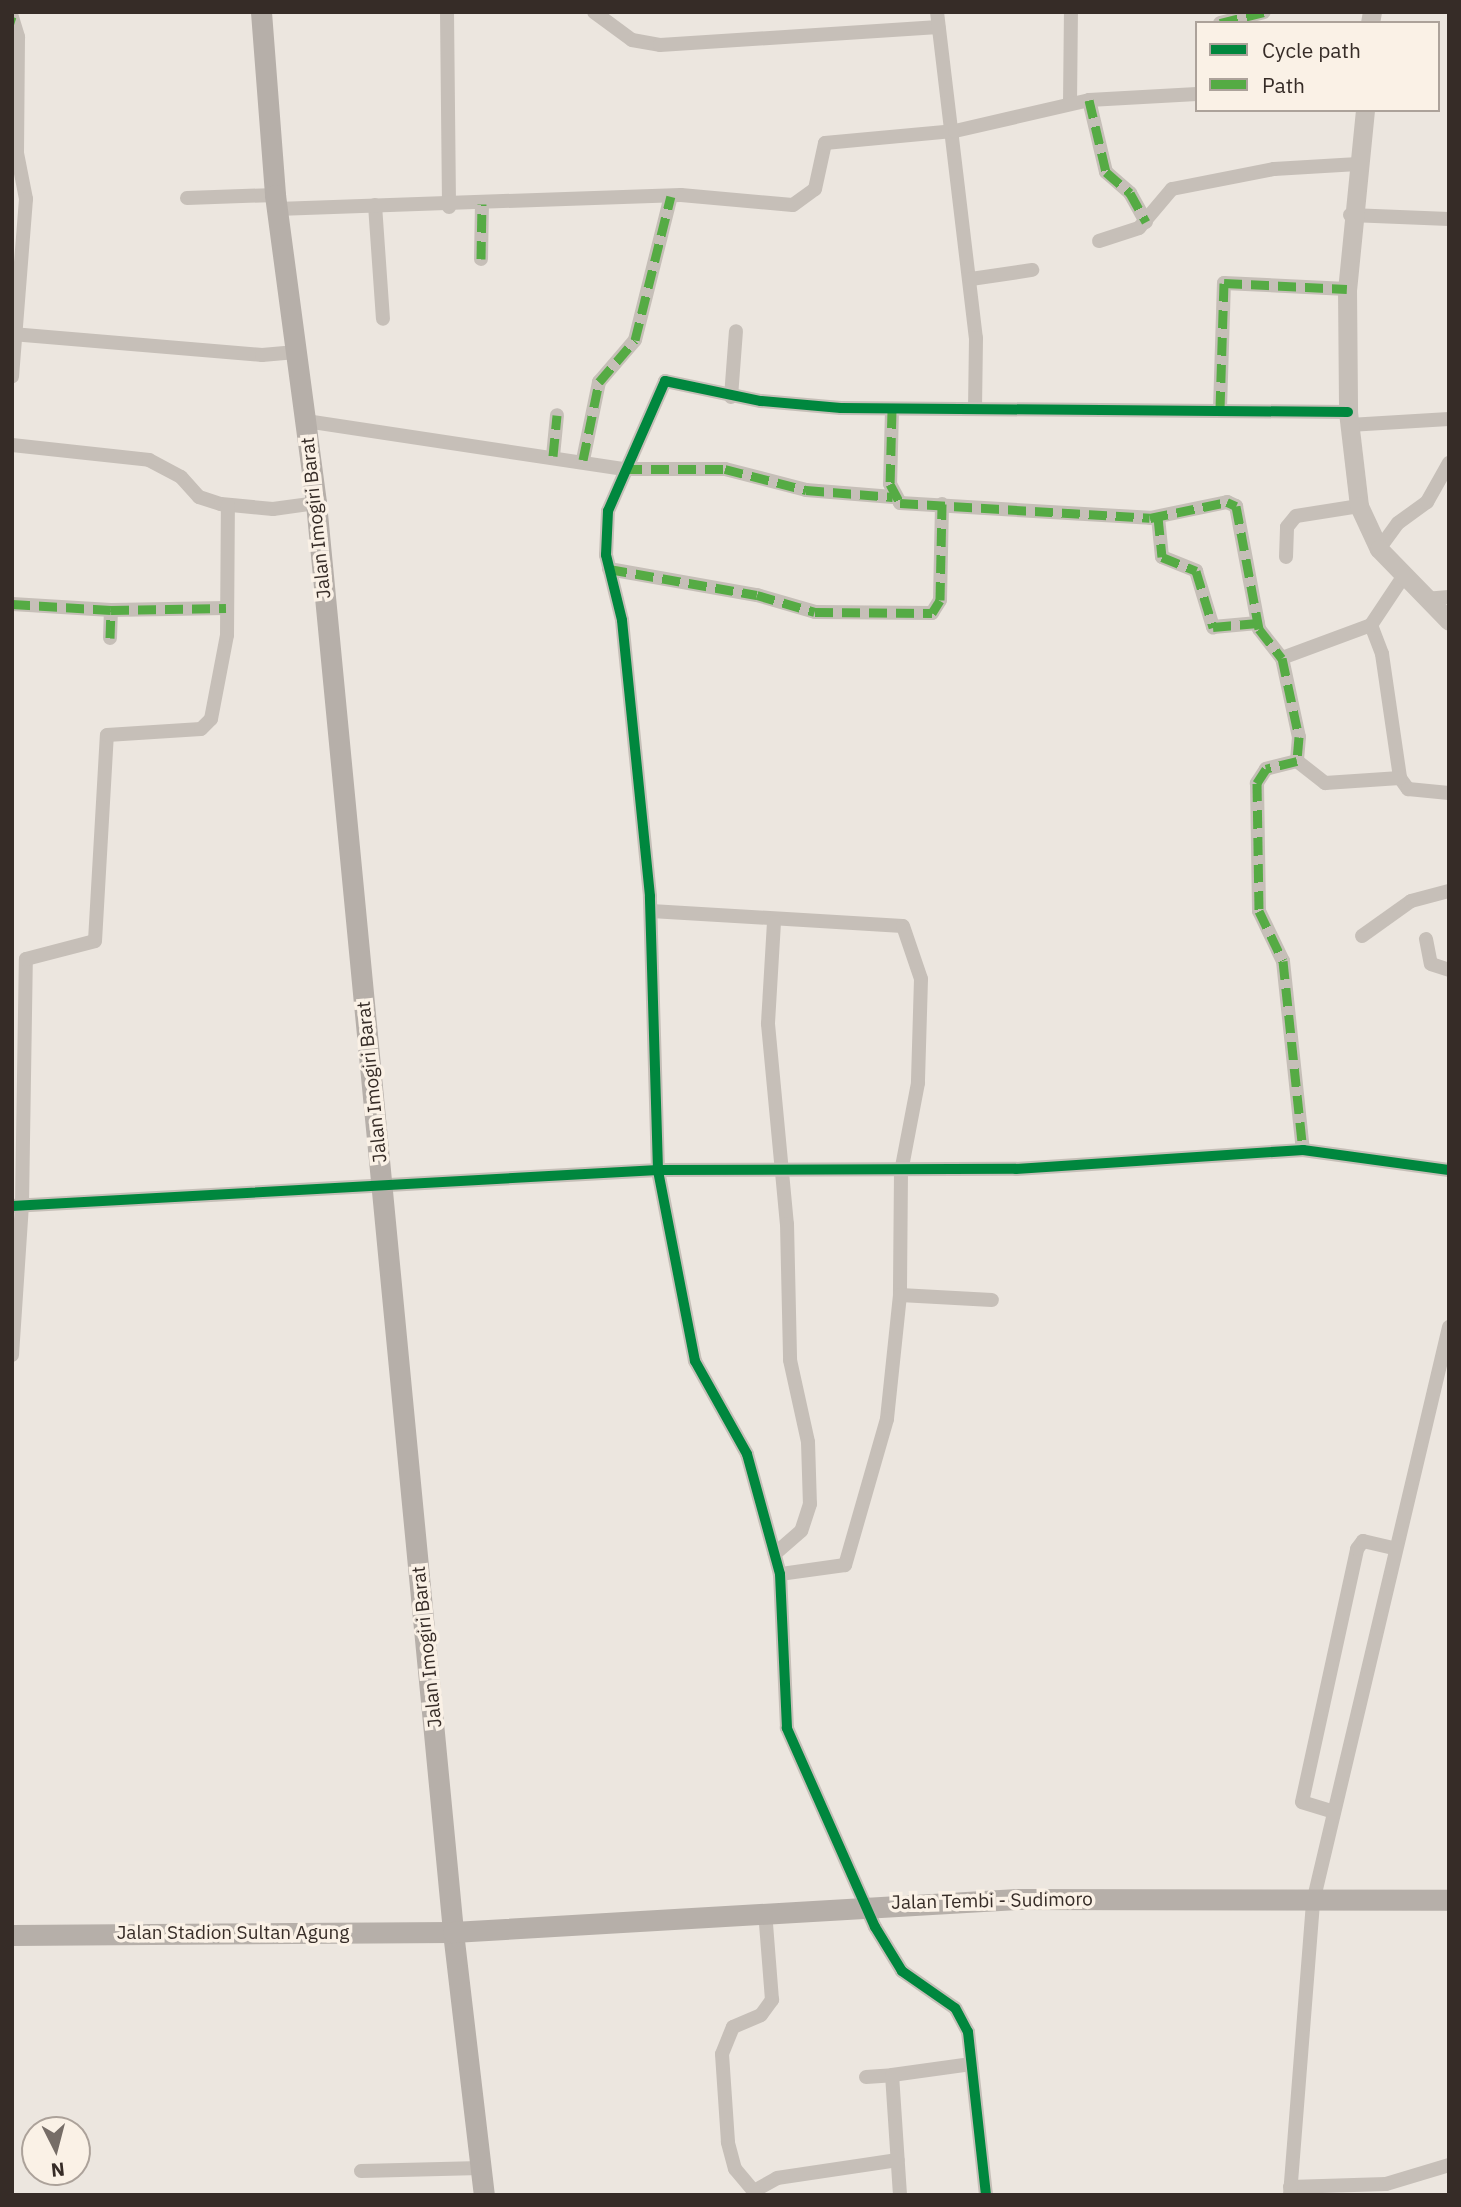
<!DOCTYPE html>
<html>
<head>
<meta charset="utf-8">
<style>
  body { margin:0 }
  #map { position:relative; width:1461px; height:2207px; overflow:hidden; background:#ece6df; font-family:"IBM Plex Sans",sans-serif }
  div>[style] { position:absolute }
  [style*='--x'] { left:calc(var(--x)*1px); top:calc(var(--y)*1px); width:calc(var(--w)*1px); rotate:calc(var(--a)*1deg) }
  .minor>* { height:14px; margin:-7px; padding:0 7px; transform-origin:7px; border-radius:7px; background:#c6bfb8 }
  .tertiary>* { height:19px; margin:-9.5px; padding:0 9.5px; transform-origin:9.5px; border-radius:9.5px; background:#c6bfb8 }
  .secondary>* { height:21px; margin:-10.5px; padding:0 10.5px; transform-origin:10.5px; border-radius:10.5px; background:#b6afa9 }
  .quiet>* { height:9px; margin-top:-4.5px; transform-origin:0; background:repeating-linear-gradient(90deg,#55ab44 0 18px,transparent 0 27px) }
  .cycleway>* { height:10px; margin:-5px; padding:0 5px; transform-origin:5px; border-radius:5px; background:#00873e }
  span { translate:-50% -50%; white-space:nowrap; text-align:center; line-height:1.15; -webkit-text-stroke:7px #faf1e6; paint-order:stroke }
  .street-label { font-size:19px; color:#362c27 }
  .frame { position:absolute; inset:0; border:14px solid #362c27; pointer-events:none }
  .legend { position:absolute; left:1195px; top:21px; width:245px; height:91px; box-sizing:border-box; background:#faf1e6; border:2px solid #aca29a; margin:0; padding:9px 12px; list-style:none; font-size:21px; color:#362c27 }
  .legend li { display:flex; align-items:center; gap:14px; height:35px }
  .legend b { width:35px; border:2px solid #aca29a }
  .north { position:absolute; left:21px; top:2116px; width:70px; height:70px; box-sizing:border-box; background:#faf1e6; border:2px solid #aca29a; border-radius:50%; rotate:174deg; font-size:19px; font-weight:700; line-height:28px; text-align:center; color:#362c27 }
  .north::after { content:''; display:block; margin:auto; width:24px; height:32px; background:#766d67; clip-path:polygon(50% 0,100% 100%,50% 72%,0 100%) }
</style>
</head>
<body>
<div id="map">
  <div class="minor">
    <i style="--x:447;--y:12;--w:195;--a:89.4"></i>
    <i style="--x:594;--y:12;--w:47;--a:36.4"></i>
    <i style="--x:632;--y:40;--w:28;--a:10"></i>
    <i style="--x:660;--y:45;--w:279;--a:-3.7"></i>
    <i style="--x:937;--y:12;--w:328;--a:83.2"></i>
    <i style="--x:976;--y:338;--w:71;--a:90.8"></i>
    <i style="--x:12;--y:17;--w:21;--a:73"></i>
    <i style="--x:18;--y:37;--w:116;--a:90.5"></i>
    <i style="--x:17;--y:153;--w:47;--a:78.9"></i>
    <i style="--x:26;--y:199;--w:178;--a:94.5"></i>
    <i style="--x:1220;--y:23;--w:45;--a:-14"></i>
    <i style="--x:1089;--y:100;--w:74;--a:76.7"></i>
    <i style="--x:1106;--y:172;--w:32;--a:41"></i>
    <i style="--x:1130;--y:193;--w:33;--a:61"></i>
    <i style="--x:1070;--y:103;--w:91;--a:-89.4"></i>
    <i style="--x:187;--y:198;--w:88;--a:-2"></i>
    <i style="--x:375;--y:205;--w:114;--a:86"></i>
    <i style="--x:277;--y:209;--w:404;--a:-2"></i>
    <i style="--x:681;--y:195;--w:112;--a:5.1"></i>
    <i style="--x:793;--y:205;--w:27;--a:-36"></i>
    <i style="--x:815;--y:189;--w:47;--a:-77.7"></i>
    <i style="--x:825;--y:143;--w:131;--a:-5.3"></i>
    <i style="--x:955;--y:131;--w:138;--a:-13"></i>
    <i style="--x:1089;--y:100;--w:108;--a:-3.2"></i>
    <i style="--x:1350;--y:215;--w:99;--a:2.3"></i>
    <i style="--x:1099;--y:241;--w:42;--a:-18"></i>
    <i style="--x:1139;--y:228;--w:51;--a:-49.8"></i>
    <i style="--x:1172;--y:189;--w:104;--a:-11.1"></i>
    <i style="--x:1274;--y:169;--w:84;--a:-3.4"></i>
    <i style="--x:481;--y:259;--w:55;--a:-89"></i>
    <i style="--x:971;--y:279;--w:62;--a:-8.4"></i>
    <i style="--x:12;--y:334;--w:251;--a:4.8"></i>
    <i style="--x:262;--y:355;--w:37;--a:-5"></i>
    <i style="--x:731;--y:397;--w:66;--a:-85.7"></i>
    <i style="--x:1220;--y:409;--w:126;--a:-88.2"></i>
    <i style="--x:1224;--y:283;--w:123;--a:2.8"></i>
    <i style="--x:892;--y:410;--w:74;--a:91.5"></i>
    <i style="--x:890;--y:484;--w:21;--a:62"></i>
    <i style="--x:900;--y:503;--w:250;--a:3.4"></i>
    <i style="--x:1150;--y:518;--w:79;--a:-11.7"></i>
    <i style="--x:1227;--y:502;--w:10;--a:24"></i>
    <i style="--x:1236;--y:506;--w:125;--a:79.4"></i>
    <i style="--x:1259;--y:629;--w:37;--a:52"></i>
    <i style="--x:1282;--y:658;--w:81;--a:77.9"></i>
    <i style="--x:1299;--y:737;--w:24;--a:95"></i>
    <i style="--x:1297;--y:761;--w:32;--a:166"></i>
    <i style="--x:1266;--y:769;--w:17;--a:123"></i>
    <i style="--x:1257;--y:783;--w:128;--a:89.1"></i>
    <i style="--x:1259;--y:911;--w:55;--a:64.4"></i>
    <i style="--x:1283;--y:961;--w:190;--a:84"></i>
    <i style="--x:306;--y:421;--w:322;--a:8.6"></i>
    <i style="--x:624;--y:469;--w:101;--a:0"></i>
    <i style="--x:725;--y:469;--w:84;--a:14.5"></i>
    <i style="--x:806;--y:490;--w:87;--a:4.6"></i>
    <i style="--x:1349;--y:425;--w:100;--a:-3.4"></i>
    <i style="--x:12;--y:445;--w:138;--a:6.2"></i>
    <i style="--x:149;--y:460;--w:36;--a:28"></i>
    <i style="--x:181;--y:477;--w:27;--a:48"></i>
    <i style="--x:199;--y:497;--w:23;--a:18"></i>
    <i style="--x:221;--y:504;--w:52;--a:5.5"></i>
    <i style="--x:273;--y:509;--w:43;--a:-7.9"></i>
    <i style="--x:553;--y:456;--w:41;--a:-84.4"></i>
    <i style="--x:583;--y:460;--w:80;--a:-78.4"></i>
    <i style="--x:599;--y:382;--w:55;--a:-49.4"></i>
    <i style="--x:635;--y:340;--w:148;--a:-76"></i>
    <i style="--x:1158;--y:517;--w:40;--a:84.3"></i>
    <i style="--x:1162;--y:557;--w:37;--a:22"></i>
    <i style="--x:1196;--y:571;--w:59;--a:73.1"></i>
    <i style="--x:1213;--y:627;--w:45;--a:-5.1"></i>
    <i style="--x:1379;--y:549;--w:32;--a:-54"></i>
    <i style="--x:1398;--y:523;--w:36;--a:-36"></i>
    <i style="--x:1427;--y:502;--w:45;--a:-60.6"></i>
    <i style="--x:1286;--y:557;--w:30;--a:-88"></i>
    <i style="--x:1287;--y:527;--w:14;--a:-51"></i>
    <i style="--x:1296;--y:516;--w:64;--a:-9"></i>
    <i style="--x:609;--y:569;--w:150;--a:10"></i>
    <i style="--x:757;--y:595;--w:60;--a:16.3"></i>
    <i style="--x:815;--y:612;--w:117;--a:0.5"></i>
    <i style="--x:932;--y:613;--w:15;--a:-58"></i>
    <i style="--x:940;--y:600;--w:96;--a:-88.8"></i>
    <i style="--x:1425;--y:599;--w:24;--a:-5"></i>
    <i style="--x:12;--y:604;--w:99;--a:3.5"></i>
    <i style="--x:1371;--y:625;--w:31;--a:69"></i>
    <i style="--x:1382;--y:654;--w:125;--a:81.7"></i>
    <i style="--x:1400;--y:778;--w:14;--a:54"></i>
    <i style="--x:1408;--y:789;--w:41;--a:5.6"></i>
    <i style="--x:110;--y:638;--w:28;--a:-88"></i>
    <i style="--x:111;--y:610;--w:115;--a:-1"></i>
    <i style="--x:1282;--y:658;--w:95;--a:-20.3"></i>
    <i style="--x:1371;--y:625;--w:58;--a:-56.3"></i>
    <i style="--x:1297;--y:761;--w:36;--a:38"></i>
    <i style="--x:1325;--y:783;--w:75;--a:-3.8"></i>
    <i style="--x:651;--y:911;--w:252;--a:3.4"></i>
    <i style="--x:903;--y:926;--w:56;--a:71.2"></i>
    <i style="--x:921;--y:979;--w:104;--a:91.7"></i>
    <i style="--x:918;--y:1083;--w:91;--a:100.8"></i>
    <i style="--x:901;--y:1172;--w:123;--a:90.5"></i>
    <i style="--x:900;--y:1295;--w:125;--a:96"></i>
    <i style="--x:887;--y:1419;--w:152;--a:106"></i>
    <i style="--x:845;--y:1565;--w:66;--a:172.1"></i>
    <i style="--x:774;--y:922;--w:102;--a:93.4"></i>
    <i style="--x:768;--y:1024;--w:201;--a:84.6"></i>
    <i style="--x:787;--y:1224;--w:136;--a:88.7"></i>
    <i style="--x:790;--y:1360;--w:84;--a:77.6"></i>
    <i style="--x:808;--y:1442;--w:62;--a:88.2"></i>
    <i style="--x:810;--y:1504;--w:28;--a:108"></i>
    <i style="--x:801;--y:1531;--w:35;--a:139"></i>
    <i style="--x:1362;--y:936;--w:60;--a:-35.5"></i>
    <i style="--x:1411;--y:901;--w:39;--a:-15"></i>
    <i style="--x:1426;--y:939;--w:25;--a:79"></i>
    <i style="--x:1431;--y:964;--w:19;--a:18"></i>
    <i style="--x:12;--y:1206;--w:647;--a:-3.19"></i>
    <i style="--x:658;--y:1170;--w:358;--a:-0.2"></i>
    <i style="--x:1016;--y:1169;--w:288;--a:-3.8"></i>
    <i style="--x:1303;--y:1150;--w:147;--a:7.8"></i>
    <i style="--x:900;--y:1295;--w:92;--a:3.1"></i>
    <i style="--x:12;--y:1355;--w:151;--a:-86.2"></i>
    <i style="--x:22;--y:1204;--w:245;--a:-89.1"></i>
    <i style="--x:26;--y:959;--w:71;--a:-14.6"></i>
    <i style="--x:95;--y:941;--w:206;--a:-86.7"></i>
    <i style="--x:107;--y:735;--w:94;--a:-3.7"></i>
    <i style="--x:201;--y:729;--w:14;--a:-45"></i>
    <i style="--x:211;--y:719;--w:86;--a:-79.2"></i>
    <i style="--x:227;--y:635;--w:130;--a:-89.6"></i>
    <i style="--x:1331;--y:1811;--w:30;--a:-163"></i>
    <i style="--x:1302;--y:1802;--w:259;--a:-77.7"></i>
    <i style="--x:1357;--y:1549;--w:10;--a:-53"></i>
    <i style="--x:1363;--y:1541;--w:32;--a:13"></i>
    <i style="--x:866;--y:2077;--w:26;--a:-4"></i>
    <i style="--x:361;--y:2171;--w:120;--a:-1.4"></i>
    <i style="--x:1290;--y:2187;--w:96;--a:-1.8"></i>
    <i style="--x:1386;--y:2184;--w:66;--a:-16.8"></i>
    <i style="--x:754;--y:2191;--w:26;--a:-29"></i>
    <i style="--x:777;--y:2178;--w:122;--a:-8.5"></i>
    <i style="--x:757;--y:2195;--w:34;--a:-130"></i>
    <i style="--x:735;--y:2169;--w:28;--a:-105"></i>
    <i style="--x:728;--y:2142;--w:88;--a:-93.9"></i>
    <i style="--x:722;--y:2054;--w:29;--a:-68"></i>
    <i style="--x:733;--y:2027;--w:30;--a:-23"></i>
    <i style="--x:761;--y:2015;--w:19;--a:-54"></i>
    <i style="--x:772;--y:2000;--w:88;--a:-94.5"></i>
    <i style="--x:900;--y:2195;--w:120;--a:-93.8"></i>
    <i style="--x:892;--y:2075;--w:80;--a:-7.9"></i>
    <i style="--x:986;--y:2195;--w:164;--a:-96.3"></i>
    <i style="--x:968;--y:2032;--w:27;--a:-118"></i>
    <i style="--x:955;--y:2008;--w:65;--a:-145.1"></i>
    <i style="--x:902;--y:1971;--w:52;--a:-121.5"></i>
    <i style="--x:875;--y:1927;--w:218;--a:-113.9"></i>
    <i style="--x:787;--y:1728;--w:154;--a:-92.6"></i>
    <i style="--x:780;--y:1574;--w:124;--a:-105.4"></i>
    <i style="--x:747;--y:1454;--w:107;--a:-119.2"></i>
    <i style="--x:695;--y:1361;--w:195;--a:-101"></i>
    <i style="--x:658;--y:1170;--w:274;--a:-91.7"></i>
    <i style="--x:650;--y:896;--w:277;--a:-95.8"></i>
    <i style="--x:622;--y:620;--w:67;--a:-103.8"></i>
    <i style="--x:606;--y:555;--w:44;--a:-87.4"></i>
    <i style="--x:608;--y:511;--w:142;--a:-66.3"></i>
    <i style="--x:665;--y:381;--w:98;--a:11.8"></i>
    <i style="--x:761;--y:401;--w:80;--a:5"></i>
    <i style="--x:841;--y:408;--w:507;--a:0.45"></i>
    <i style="--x:1290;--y:2195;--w:294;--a:-85.5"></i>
    <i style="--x:1313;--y:1902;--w:591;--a:-76.69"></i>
  </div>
  <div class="tertiary">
    <i style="--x:1370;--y:23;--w:11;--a:-80"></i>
    <i style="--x:1365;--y:110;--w:180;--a:95.7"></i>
    <i style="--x:1347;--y:289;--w:123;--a:89.5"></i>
    <i style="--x:1348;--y:412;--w:95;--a:83.3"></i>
    <i style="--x:1359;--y:506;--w:47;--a:65.1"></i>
    <i style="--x:1379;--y:549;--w:100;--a:45.8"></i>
  </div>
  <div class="secondary">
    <i style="--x:261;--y:12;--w:184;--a:85.6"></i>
    <i style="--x:275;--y:195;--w:311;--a:82.4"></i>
    <i style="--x:316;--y:503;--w:1436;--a:84.52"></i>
    <i style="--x:453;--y:1932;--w:265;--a:83.3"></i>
    <i style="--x:12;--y:1935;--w:441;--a:-0.4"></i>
    <i style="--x:453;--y:1932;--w:565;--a:-3.35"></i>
    <i style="--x:1017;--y:1899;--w:432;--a:0.1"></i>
  </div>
  <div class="quiet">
    <i style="--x:12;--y:21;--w:3;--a:18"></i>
    <i style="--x:1220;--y:23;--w:45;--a:-14"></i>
    <i style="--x:1089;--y:100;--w:74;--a:76.7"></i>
    <i style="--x:1106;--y:172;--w:32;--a:41"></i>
    <i style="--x:1130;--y:193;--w:33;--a:61"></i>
    <i style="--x:481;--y:259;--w:55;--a:-89"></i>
    <i style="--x:1220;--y:409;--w:126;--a:-88.2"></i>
    <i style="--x:1224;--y:283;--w:123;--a:2.8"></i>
    <i style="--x:892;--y:410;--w:74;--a:91.5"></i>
    <i style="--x:890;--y:484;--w:21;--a:62"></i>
    <i style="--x:900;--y:503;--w:250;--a:3.4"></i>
    <i style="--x:1150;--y:518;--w:79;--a:-11.7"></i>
    <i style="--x:1227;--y:502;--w:10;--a:24"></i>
    <i style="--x:1236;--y:506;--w:125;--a:79.4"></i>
    <i style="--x:1259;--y:629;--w:37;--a:52"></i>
    <i style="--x:1282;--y:658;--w:81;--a:77.9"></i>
    <i style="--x:1299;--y:737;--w:24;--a:95"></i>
    <i style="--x:1297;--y:761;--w:32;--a:166"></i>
    <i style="--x:1266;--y:769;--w:17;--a:123"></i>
    <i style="--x:1257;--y:783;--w:128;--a:89.1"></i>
    <i style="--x:1259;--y:911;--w:55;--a:64.4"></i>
    <i style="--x:1283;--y:961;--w:190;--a:84"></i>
    <i style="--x:553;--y:456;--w:41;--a:-84.4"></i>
    <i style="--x:583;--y:460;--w:80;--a:-78.4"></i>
    <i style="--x:599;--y:382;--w:55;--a:-49.4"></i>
    <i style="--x:635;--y:340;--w:148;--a:-76"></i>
    <i style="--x:624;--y:469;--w:101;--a:0"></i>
    <i style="--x:725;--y:469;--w:84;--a:14.5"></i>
    <i style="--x:806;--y:490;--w:87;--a:4.6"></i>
    <i style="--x:1158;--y:517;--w:40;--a:84.3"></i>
    <i style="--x:1162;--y:557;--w:37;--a:22"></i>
    <i style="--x:1196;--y:571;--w:59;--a:73.1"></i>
    <i style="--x:1213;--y:627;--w:45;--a:-5.1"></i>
    <i style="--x:609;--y:569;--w:150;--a:10"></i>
    <i style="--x:757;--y:595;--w:60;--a:16.3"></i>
    <i style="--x:815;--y:612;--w:117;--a:0.5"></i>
    <i style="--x:932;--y:613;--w:15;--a:-58"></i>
    <i style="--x:940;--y:600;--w:96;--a:-88.8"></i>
    <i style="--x:12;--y:604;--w:99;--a:3.5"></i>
    <i style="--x:110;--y:638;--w:28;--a:-88"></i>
    <i style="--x:111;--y:610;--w:115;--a:-1"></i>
  </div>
  <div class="cycleway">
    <i style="--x:12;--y:1206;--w:647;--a:-3.19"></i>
    <i style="--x:658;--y:1170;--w:358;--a:-0.2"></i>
    <i style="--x:1016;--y:1169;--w:288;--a:-3.8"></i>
    <i style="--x:1303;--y:1150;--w:147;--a:7.8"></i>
    <i style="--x:986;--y:2195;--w:164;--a:-96.3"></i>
    <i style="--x:968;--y:2032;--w:27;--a:-118"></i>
    <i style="--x:955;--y:2008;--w:65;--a:-145.1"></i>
    <i style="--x:902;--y:1971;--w:52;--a:-121.5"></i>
    <i style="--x:875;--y:1927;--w:218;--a:-113.9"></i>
    <i style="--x:787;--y:1728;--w:154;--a:-92.6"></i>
    <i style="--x:780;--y:1574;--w:124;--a:-105.4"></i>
    <i style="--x:747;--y:1454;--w:107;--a:-119.2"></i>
    <i style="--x:695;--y:1361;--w:195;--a:-101"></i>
    <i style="--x:658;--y:1170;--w:274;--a:-91.7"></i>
    <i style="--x:650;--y:896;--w:277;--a:-95.8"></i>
    <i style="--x:622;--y:620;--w:67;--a:-103.8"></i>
    <i style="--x:606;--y:555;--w:44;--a:-87.4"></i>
    <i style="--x:608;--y:511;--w:142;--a:-66.3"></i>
    <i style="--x:665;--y:381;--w:98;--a:11.8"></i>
    <i style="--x:761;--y:401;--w:80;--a:5"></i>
    <i style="--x:841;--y:408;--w:507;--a:0.45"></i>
  </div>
  <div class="street-label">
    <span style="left:316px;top:518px;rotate:-96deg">Jalan Imogiri Barat</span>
    <span style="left:372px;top:1082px;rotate:-96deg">Jalan Imogiri Barat</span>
    <span style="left:427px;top:1647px;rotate:-96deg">Jalan Imogiri Barat</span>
    <span style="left:992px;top:1901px;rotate:-1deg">Jalan Tembi - Sudimoro</span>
    <span style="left:233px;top:1933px">Jalan Stadion Sultan Agung</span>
  </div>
  <div class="frame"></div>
  <ul class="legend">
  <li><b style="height:9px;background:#00873e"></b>Cycle path</li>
  <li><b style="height:9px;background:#55ab44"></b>Path</li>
  </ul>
  <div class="north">N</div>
</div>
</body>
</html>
